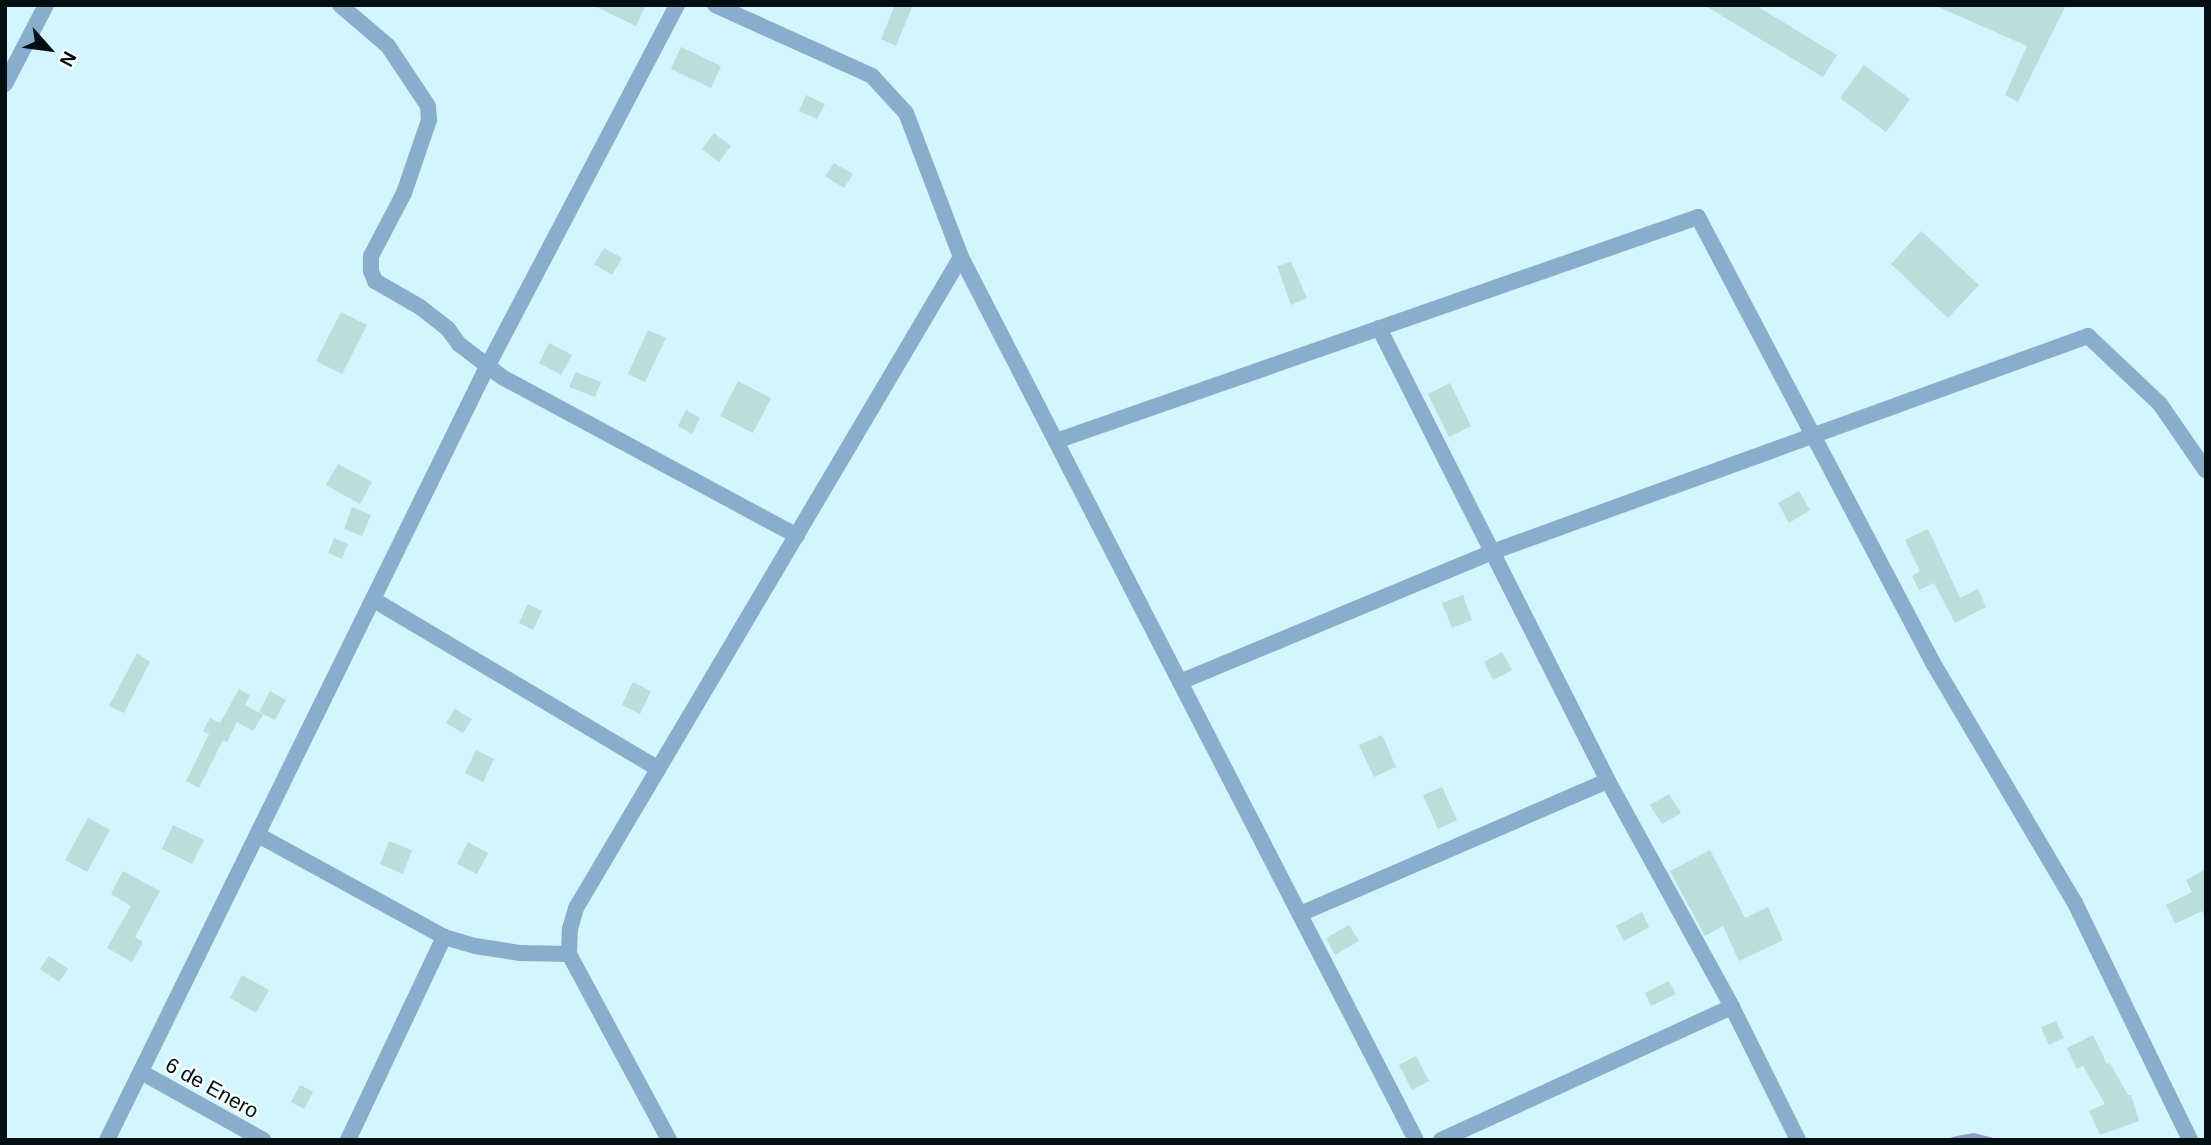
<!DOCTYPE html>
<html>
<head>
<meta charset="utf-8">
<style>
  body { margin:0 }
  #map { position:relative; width:2211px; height:1145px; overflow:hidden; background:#d2f5fe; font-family:Helvetica,sans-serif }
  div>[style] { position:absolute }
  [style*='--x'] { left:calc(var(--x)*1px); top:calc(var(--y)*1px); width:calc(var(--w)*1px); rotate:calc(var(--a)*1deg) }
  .water>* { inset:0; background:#8e9bcb }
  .building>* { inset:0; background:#baded9 }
  .street>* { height:16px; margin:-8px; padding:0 8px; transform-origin:8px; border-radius:8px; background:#89aecc }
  span { translate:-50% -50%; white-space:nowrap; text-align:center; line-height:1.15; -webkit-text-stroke:5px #f6fdfe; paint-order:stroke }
  .street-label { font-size:21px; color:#030e12 }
  .frame { position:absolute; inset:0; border:7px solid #030e12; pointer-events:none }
  .north { position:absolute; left:14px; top:14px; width:70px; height:70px; -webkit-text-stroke:5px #f6fdfe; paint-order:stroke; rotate:118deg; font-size:19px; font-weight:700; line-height:28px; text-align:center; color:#030e12 }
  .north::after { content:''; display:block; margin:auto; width:24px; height:32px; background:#030e12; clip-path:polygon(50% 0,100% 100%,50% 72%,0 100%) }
</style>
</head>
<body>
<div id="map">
  <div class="water">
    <i style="clip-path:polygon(1974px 1133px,2001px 1140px,1942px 1140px,1957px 1136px)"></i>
  </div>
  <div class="building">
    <i style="clip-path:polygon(592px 5px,646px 5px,636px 26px)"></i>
    <i style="clip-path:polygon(895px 5px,913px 5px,896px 46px,881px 39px)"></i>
    <i style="clip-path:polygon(1704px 5px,1755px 5px,1837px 55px,1823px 77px)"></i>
    <i style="clip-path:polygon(1934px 5px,2066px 5px,2018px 102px,2005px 95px,2027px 46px)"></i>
    <i style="clip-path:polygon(681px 47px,721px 66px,711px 88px,671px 69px)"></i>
    <i style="clip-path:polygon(1864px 65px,1910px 99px,1886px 132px,1840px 98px)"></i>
    <i style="clip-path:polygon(806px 95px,825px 104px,817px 119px,799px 111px)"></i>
    <i style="clip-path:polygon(714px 133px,731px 146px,719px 162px,702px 149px)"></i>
    <i style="clip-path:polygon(834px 163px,853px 174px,844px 188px,825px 176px)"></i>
    <i style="clip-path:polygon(1921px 231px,1979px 285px,1948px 318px,1891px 264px)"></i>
    <i style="clip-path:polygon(604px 248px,622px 258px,612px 275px,594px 264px)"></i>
    <i style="clip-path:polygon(1291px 262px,1307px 298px,1291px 305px,1277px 266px)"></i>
    <i style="clip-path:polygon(341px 312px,367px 325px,342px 374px,316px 361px)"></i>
    <i style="clip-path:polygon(648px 330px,666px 338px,645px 382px,628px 374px)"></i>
    <i style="clip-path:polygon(549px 343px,572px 355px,561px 375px,539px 363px)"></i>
    <i style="clip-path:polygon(576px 372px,601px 382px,595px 397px,569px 387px)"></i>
    <i style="clip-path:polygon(738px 381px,771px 398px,753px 433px,720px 416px)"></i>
    <i style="clip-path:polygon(1450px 383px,1471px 426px,1449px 437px,1428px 394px)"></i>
    <i style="clip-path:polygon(686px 410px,700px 418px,692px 434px,678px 426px)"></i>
    <i style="clip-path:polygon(338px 464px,372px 482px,360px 504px,326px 485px)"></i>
    <i style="clip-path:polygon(1799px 491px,1810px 510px,1789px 523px,1778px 503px)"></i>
    <i style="clip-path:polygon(352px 507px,371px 515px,362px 536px,344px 529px)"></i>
    <i style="clip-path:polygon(1928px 529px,1960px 598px,1978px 589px,1986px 607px,1955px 623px,1934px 583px,1919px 590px,1912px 576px,1920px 571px,1905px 540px)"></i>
    <i style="clip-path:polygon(334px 538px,348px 544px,342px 559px,328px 553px)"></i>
    <i style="clip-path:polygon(1463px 595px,1472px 620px,1452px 628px,1442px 603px)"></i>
    <i style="clip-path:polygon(528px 604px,542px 611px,533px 630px,519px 623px)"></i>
    <i style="clip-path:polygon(1502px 652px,1512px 670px,1493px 680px,1484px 662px)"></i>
    <i style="clip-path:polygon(137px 653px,150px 662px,124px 713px,109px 706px)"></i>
    <i style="clip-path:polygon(633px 682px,651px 691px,640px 714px,622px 705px)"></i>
    <i style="clip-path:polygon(239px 689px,250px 695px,245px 705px,263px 715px,253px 731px,237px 722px,227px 742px,223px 740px,199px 788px,186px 781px,209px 734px,203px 731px,210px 718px,220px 723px)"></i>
    <i style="clip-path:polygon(270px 691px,286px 700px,275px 720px,259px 712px)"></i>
    <i style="clip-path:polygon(455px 709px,472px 719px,463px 733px,446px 723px)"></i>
    <i style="clip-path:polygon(1382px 735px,1396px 767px,1374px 777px,1359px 745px)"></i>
    <i style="clip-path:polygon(476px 750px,494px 759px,483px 782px,465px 773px)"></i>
    <i style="clip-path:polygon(1442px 787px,1457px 820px,1438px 829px,1423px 795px)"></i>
    <i style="clip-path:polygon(1669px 794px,1681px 813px,1662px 824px,1650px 805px)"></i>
    <i style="clip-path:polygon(88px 818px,110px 830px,87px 872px,65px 860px)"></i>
    <i style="clip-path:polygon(173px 825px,204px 840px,192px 864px,162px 849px)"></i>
    <i style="clip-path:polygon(389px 841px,412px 850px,403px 874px,380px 864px)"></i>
    <i style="clip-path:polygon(468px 842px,488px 853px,477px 874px,457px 864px)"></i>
    <i style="clip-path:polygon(1710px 850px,1745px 918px,1768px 907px,1783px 940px,1739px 961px,1723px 926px,1705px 936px,1670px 871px)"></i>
    <i style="clip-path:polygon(2206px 869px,2206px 918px,2202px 911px,2175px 924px,2166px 905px,2192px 892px,2186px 880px)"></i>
    <i style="clip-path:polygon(123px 871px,160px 891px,135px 937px,143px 942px,132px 962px,107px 948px,131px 906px,111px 894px)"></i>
    <i style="clip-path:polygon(1642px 912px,1649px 927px,1624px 941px,1616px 926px)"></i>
    <i style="clip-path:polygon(1349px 925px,1359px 941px,1335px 955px,1326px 938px)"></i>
    <i style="clip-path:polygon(49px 956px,68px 969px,59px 982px,40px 969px)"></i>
    <i style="clip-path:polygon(242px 975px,269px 990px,256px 1013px,230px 998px)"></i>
    <i style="clip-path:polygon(1669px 981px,1676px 994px,1651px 1006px,1645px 993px)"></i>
    <i style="clip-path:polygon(2056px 1021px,2064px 1038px,2049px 1045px,2041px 1027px)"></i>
    <i style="clip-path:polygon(2093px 1035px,2107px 1064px,2110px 1063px,2128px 1095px,2131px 1095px,2139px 1121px,2100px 1135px,2089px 1111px,2105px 1104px,2083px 1066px,2077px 1069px,2067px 1048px)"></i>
    <i style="clip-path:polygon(1416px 1056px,1429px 1081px,1412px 1090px,1399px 1065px)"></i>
    <i style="clip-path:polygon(300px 1085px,313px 1092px,304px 1109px,291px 1102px)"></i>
  </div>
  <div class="street">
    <i style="--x:340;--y:5;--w:63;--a:40.5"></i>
    <i style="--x:388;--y:46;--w:72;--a:56.3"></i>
    <i style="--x:428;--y:106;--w:14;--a:86"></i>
    <i style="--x:429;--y:120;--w:77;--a:108.9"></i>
    <i style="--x:404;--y:193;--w:71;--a:117.6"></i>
    <i style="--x:371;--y:256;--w:15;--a:90"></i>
    <i style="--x:371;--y:271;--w:11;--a:68"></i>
    <i style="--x:375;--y:281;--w:52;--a:30"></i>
    <i style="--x:420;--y:307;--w:36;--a:38"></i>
    <i style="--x:448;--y:329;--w:19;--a:54"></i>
    <i style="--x:459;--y:344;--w:54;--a:37.5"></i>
    <i style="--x:502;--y:377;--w:335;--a:28.3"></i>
    <i style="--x:715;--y:5;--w:172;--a:24.3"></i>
    <i style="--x:872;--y:76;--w:50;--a:47.4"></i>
    <i style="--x:906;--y:113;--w:154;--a:69.1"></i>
    <i style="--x:961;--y:257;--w:993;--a:62.74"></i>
    <i style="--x:5;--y:84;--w:89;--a:-62.6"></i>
    <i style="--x:1379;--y:328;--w:508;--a:63.18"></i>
    <i style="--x:1608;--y:781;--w:258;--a:61.2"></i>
    <i style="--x:1732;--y:1007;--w:148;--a:63.6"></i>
    <i style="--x:1056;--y:441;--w:680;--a:-19.23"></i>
    <i style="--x:1698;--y:217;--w:504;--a:62.21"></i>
    <i style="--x:1933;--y:663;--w:279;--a:59.4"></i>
    <i style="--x:2075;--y:903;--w:263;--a:64.1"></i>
    <i style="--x:374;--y:600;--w:331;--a:30.7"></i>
    <i style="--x:1180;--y:682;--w:338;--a:-22.6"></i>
    <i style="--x:1492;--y:552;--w:634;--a:-19.92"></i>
    <i style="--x:2088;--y:336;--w:99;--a:43.4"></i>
    <i style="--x:2160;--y:404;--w:81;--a:55.5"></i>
    <i style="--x:258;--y:835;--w:212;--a:28.7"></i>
    <i style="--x:444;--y:937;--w:32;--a:16"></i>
    <i style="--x:475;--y:946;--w:46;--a:8.8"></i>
    <i style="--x:520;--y:953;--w:49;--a:1.2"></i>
    <i style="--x:569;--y:954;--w:211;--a:61.7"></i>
    <i style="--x:1300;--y:914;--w:335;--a:-23.4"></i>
    <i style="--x:569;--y:954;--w:25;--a:-88"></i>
    <i style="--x:570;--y:929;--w:22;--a:-74"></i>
    <i style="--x:576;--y:908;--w:756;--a:-59.4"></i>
    <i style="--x:141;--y:1072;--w:140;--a:29.1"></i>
    <i style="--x:107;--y:1140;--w:861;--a:-63.82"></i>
    <i style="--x:487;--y:367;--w:409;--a:-62.3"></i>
    <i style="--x:348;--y:1140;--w:225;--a:-64.7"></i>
    <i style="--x:1441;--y:1140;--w:320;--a:-24.6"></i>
  </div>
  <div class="street-label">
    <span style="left:212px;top:1088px;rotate:29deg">6 de Enero</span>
  </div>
  <div class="frame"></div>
  <div class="north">N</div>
</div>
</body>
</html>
